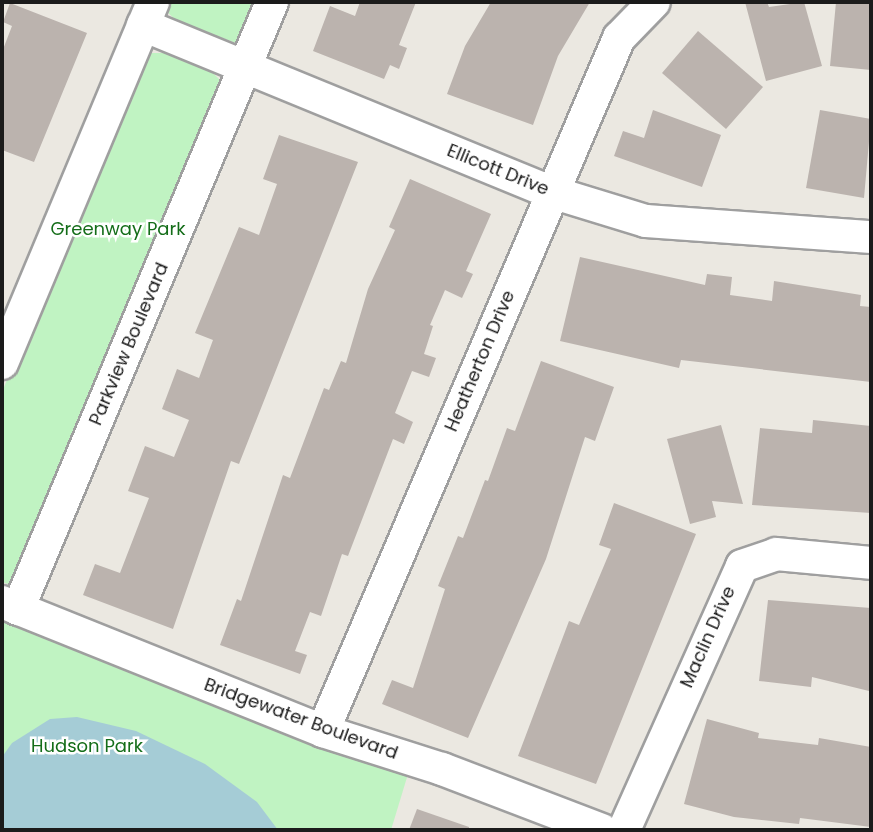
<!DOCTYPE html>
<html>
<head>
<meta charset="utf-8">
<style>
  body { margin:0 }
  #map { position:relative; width:873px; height:832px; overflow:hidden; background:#ebe8e1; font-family:Poppins,sans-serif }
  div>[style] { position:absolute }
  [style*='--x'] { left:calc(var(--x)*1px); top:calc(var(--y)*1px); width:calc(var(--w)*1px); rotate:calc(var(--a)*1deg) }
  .park>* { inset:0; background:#c0f3c2 }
  .water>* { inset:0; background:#a5ccd6 }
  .building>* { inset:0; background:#bbb3ae }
  .roads { filter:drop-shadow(2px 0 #9f9f9f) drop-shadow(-2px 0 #9f9f9f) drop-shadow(0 2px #9f9f9f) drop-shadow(0 -2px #9f9f9f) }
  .minor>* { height:32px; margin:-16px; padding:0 16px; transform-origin:16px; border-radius:16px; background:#fff }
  span { translate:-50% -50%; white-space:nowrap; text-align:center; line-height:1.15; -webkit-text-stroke:5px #fff; paint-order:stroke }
  .street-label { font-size:18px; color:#1b1b1b }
  .park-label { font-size:18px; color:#146d19 }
  .frame { position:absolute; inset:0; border:4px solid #1b1b1b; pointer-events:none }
</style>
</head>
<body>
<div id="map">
  <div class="park">
    <i style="clip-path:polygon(168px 2px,263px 2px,247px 38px,236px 43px,177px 21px,167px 12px)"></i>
    <i style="clip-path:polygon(150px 53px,166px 53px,212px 72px,223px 83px,23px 573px,8px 584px,2px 582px,2px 392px,139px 64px)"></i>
    <i style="clip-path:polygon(2px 622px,408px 774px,391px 830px,2px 830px)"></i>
  </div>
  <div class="water">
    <i style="clip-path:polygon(77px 717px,136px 731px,205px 764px,257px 802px,278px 830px,2px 830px,2px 757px,12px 743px,50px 719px)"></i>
  </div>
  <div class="building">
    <i style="clip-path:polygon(360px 2px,416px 2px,399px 45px,407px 48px,399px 69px,390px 65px,384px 79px,313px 51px,330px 6px,355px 16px)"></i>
    <i style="clip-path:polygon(491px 2px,590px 2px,558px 56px,533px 125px,447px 94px,465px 46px)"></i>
    <i style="clip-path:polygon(745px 2px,767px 2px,769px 7px,804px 2px,822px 66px,766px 81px)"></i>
    <i style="clip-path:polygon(836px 2px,871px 2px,871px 70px,830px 66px)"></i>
    <i style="clip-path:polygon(10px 3px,87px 33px,34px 162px,2px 150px,2px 52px,12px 26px,3px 22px)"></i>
    <i style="clip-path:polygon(698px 31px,763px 87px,726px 129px,662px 73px)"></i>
    <i style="clip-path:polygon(653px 110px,721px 135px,702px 187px,614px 156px,623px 131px,644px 138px)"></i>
    <i style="clip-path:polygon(820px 110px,871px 119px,864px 198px,806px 188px)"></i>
    <i style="clip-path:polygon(279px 135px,358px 162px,239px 464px,231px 461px,173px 629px,83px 595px,95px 564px,120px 573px,149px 498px,128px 491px,145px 446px,174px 457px,189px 420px,162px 409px,177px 369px,199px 378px,213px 340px,195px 333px,239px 227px,259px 235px,277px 184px,263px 179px)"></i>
    <i style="clip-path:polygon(410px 179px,491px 214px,466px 271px,473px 274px,462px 298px,445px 290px,430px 325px,433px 326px,424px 354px,436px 358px,429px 377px,412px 371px,395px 413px,413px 422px,404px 444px,393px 439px,348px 556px,342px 554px,321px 616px,310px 612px,295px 651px,307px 655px,300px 674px,220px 645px,237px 599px,241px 601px,283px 475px,290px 478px,324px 388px,329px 390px,341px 361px,346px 363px,368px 289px,395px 230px,389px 227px)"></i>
    <i style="clip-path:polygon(580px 257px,705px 285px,707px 274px,732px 277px,730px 295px,772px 301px,774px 281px,861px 295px,860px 306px,871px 307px,871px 382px,681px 360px,679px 368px,560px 341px)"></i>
    <i style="clip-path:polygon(541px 361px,614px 387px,595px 441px,585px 437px,546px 559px,468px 738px,382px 704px,392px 680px,413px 688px,445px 589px,438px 586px,458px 536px,463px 538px,485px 480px,488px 481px,507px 428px,515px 431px)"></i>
    <i style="clip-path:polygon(813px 420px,871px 426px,871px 513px,752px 505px,760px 428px,812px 433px)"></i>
    <i style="clip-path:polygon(721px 425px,743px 504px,712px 501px,716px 517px,690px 524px,667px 439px)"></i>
    <i style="clip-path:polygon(614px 503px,696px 534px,596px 784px,518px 756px,569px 621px,579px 625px,611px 549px,599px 545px)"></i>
    <i style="clip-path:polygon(768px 600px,871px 608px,869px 691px,812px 677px,811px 687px,759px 681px)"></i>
    <i style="clip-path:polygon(707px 719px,759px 733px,758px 738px,818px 745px,819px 738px,871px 747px,871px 827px,800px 818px,799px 824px,734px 817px,684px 804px)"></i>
    <i style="clip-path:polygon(417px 809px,469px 827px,469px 830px,409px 830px)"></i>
  </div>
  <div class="roads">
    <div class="minor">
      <i style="--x:143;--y:25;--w:441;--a:22.3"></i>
      <i style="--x:551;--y:192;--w:99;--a:17"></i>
      <i style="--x:646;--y:221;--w:226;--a:4.1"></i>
      <i style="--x:2;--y:363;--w:391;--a:-67.3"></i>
      <i style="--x:2;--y:602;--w:346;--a:21.9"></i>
      <i style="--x:323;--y:731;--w:125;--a:17.7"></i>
      <i style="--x:442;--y:769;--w:171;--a:20.9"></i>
      <i style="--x:18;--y:609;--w:658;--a:-67.29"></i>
      <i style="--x:323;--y:731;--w:754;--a:-66.87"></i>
      <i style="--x:619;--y:38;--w:50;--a:-45.8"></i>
      <i style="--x:624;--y:830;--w:289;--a:-65.9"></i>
      <i style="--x:742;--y:566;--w:36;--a:-19"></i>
      <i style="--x:776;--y:554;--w:95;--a:5.4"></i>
    </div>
  </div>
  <div class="street-label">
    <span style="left:498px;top:170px;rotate:22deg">Ellicott Drive</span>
    <span style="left:129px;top:344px;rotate:-67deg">Parkview Boulevard</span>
    <span style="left:480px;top:361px;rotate:-67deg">Heatherton Drive</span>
    <span style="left:708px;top:637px;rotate:-66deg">Maclin Drive</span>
    <span style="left:301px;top:719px;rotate:20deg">Bridgewater Boulevard</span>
  </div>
  <div class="park-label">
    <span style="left:118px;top:229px">Greenway Park</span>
    <span style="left:87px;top:746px">Hudson Park</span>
  </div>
  <div class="frame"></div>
</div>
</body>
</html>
